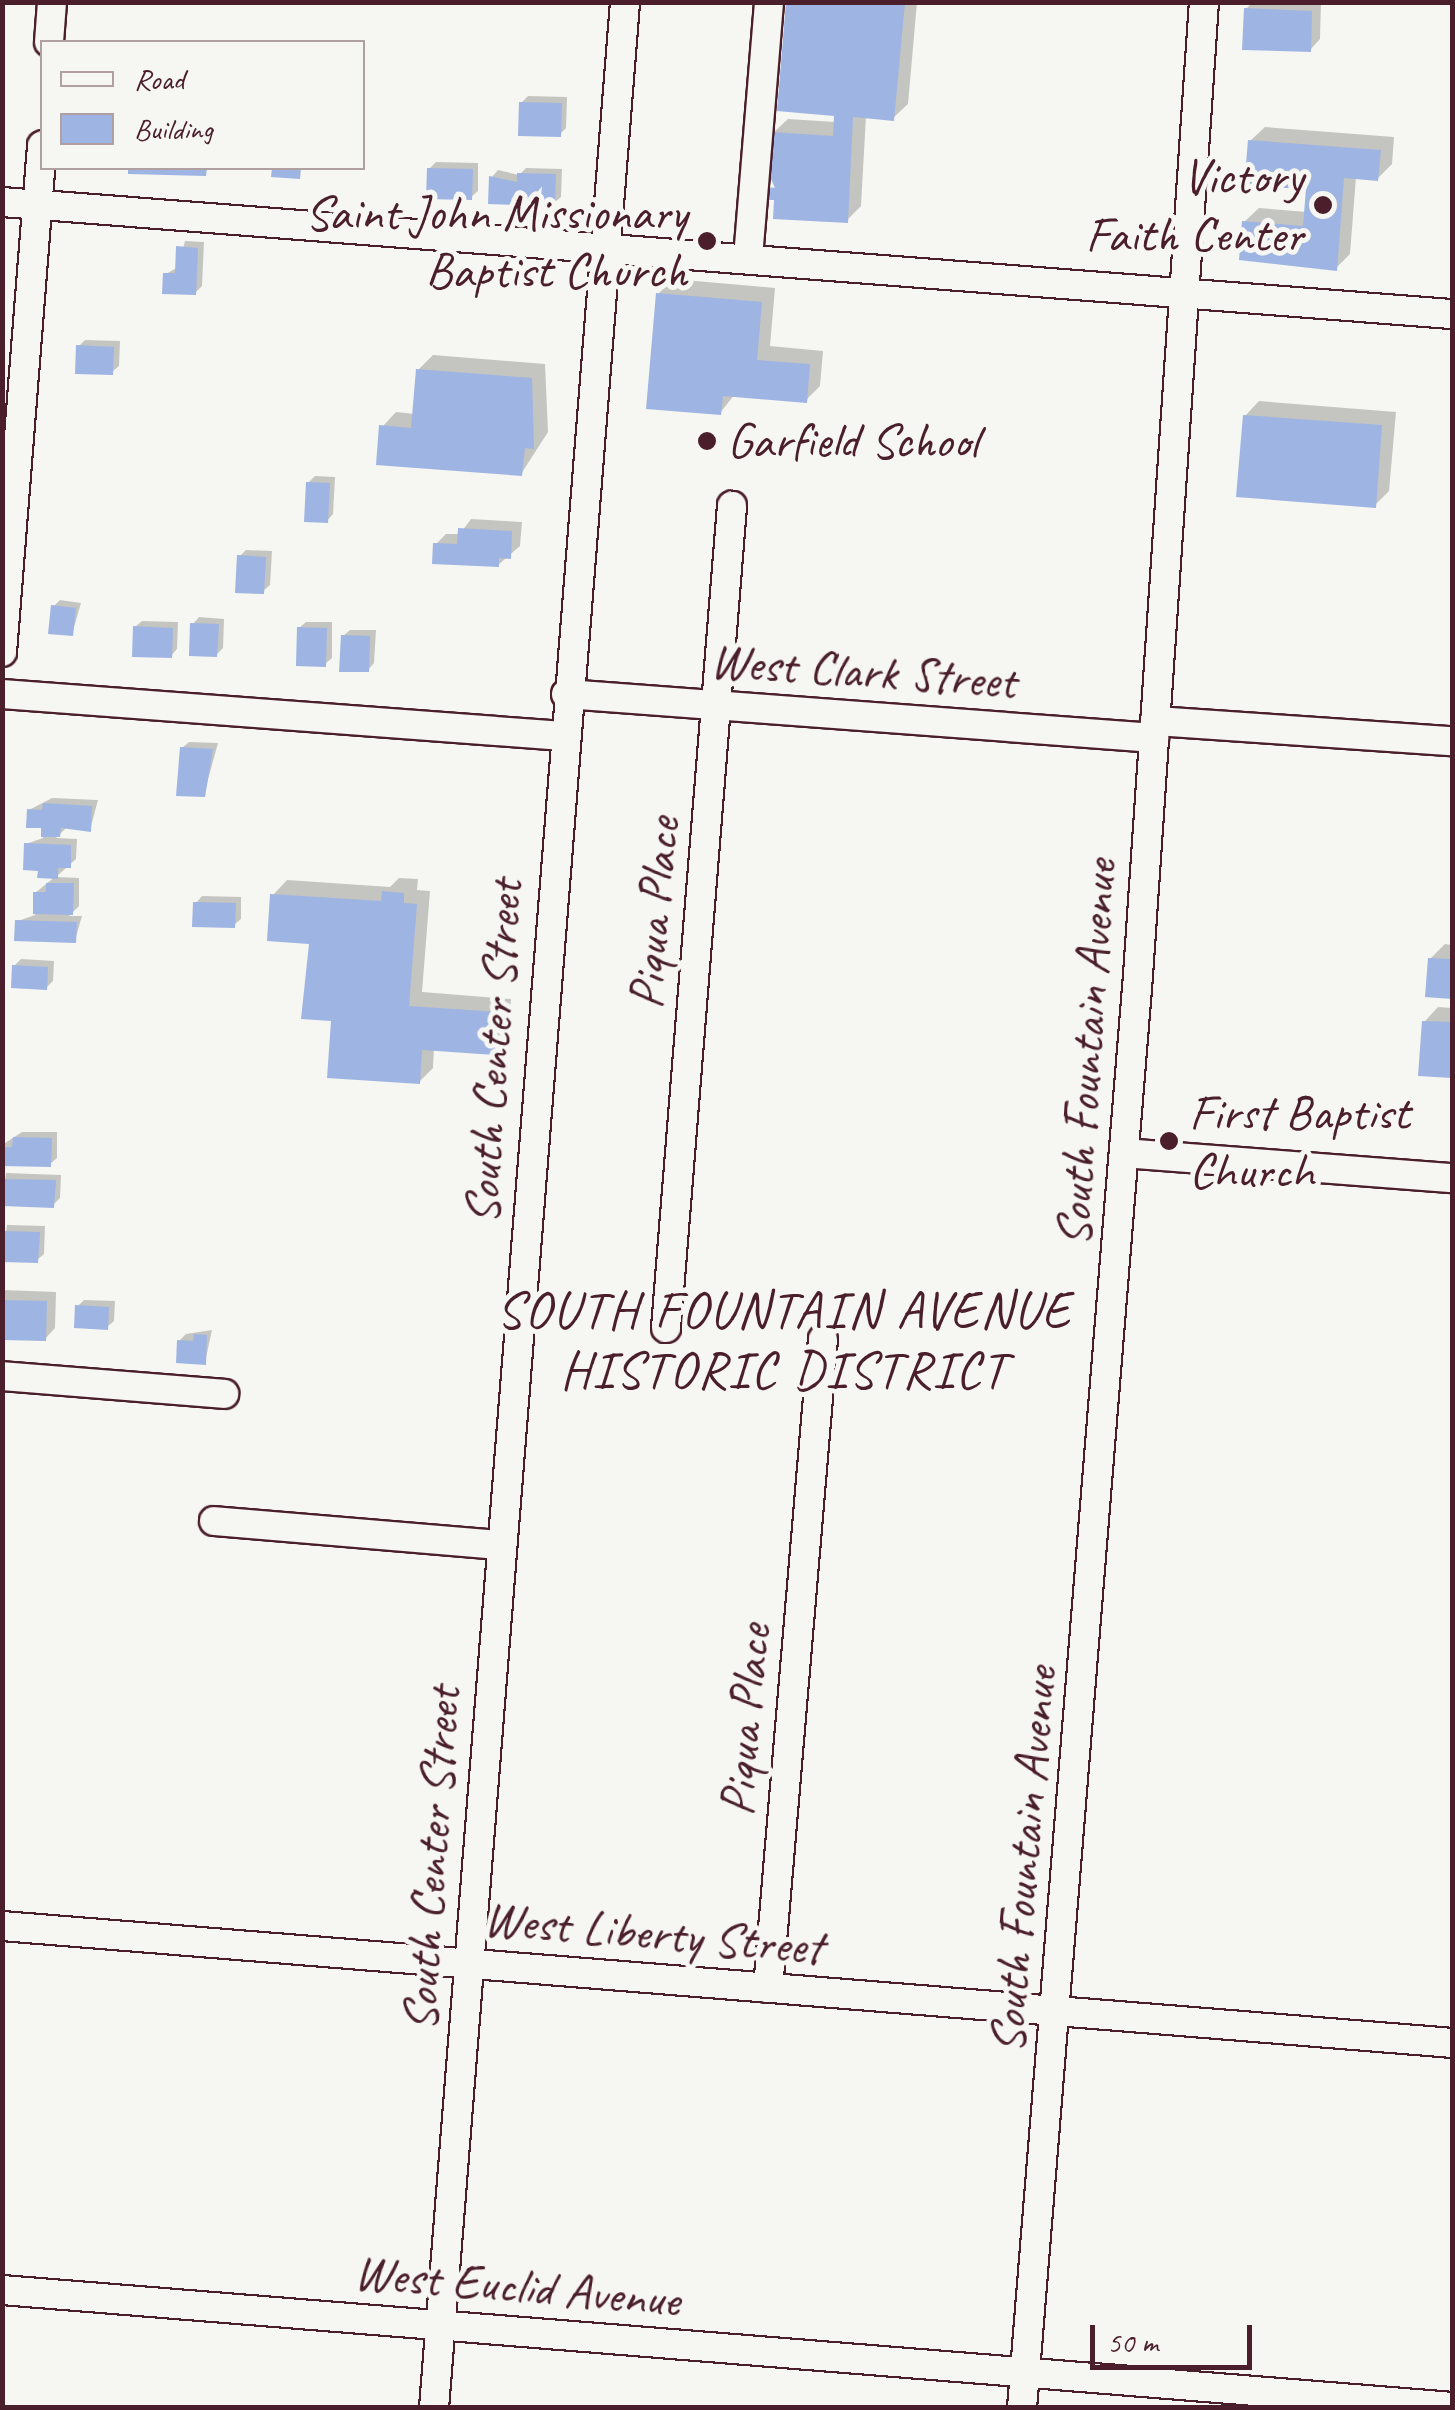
<!DOCTYPE html>
<html>
<head>
<meta charset="utf-8">
<style>
  body { margin:0 }
  #map { position:relative; width:1455px; height:2410px; overflow:hidden; background:#f6f6f2; font-family:Caveat,sans-serif }
  div>[style] { position:absolute }
  [style*='--x'] { left:calc(var(--x)*1px); top:calc(var(--y)*1px); width:calc(var(--w)*1px); rotate:calc(var(--a)*1deg) }
  .shadow>* { inset:0; background:#0003 }
  .building>* { inset:0; background:#9eb4e2 }
  .roads { filter:drop-shadow(2px 0 #4a1f2b) drop-shadow(-2px 0 #4a1f2b) drop-shadow(0 2px #4a1f2b) drop-shadow(0 -2px #4a1f2b) }
  .minor>* { height:28px; margin:-14px; padding:0 14px; transform-origin:14px; border-radius:14px; background:#f6f6f2 }
  .dots>* { width:28px; height:28px; translate:-50% -50%; box-sizing:border-box; border:5px solid #f6f6f2; border-radius:50% }
  span { translate:-50% -50%; white-space:nowrap; text-align:center; line-height:1.15; -webkit-text-stroke:10px #f6f6f2; paint-order:stroke }
  .poi-label { font-size:50px; color:#4a1f2b }
  .right { translate:-100% -50%; text-align:right }
  .left { translate:0 -50%; text-align:left }
  .street-label { font-size:50px; color:#4a1f2b }
  .neighbourhood-label { font-size:52px; color:#4a1f2b; letter-spacing:2.5px }
  .frame { position:absolute; inset:0; border:5px solid #4a1f2b; pointer-events:none }
  .legend { position:absolute; left:40px; top:40px; width:325px; height:130px; box-sizing:border-box; background:#f6f6f2; border:2px solid #b1a0a2; margin:0; padding:12px 18px; list-style:none; font-size:30px; color:#4a1f2b }
  .legend li { display:flex; align-items:center; gap:20px; height:50px }
  .legend b { width:50px; border:2px solid #b1a0a2 }
  .scale { position:absolute; left:1090px; top:2325px; width:162px; height:45px; box-sizing:border-box; border:5px solid #4a1f2b; border-top:0; padding-left:12px; font-size:30px; line-height:35px; white-space:nowrap; color:#4a1f2b; -webkit-text-stroke:8px #f6f6f2; paint-order:stroke }
</style>
</head>
<body>
<div id="map">
  <div class="shadow">
    <i style="clip-path:polygon(789px 2px,917px 2px,908px 104px,893px 118px,866px 116px,861px 206px,847px 220px,770px 197px,778px 180px,773px 133px,788px 119px,836px 122px)"></i>
    <i style="clip-path:polygon(1253px 2px,1321px 2px,1320px 39px,1310px 50px,1246px 9px)"></i>
    <i style="clip-path:polygon(528px 96px,567px 97px,566px 128px,560px 134px,521px 103px)"></i>
    <i style="clip-path:polygon(1265px 127px,1394px 137px,1392px 164px,1377px 179px,1356px 177px,1350px 254px,1336px 268px,1244px 222px,1259px 208px,1307px 212px,1310px 172px,1296px 186px,1250px 141px)"></i>
    <i style="clip-path:polygon(436px 162px,478px 163px,478px 191px,471px 197px,429px 169px)"></i>
    <i style="clip-path:polygon(526px 168px,562px 169px,561px 197px,554px 203px,492px 177px,498px 170px,519px 175px)"></i>
    <i style="clip-path:polygon(185px 241px,204px 242px,202px 286px,195px 293px,166px 274px,178px 267px)"></i>
    <i style="clip-path:polygon(673px 279px,775px 288px,770px 346px,823px 351px,820px 386px,806px 400px,735px 394px,720px 413px,658px 294px)"></i>
    <i style="clip-path:polygon(85px 340px,120px 341px,119px 366px,112px 372px,78px 347px)"></i>
    <i style="clip-path:polygon(433px 355px,545px 364px,548px 432px,521px 474px,382px 427px,396px 412px,415px 414px,418px 370px)"></i>
    <i style="clip-path:polygon(1259px 401px,1396px 412px,1389px 491px,1375px 505px,1245px 416px)"></i>
    <i style="clip-path:polygon(315px 476px,335px 477px,333px 514px,327px 521px,308px 483px)"></i>
    <i style="clip-path:polygon(471px 519px,522px 522px,520px 546px,498px 565px,436px 544px,446px 534px,460px 534px)"></i>
    <i style="clip-path:polygon(246px 550px,272px 551px,270px 585px,263px 591px,239px 557px)"></i>
    <i style="clip-path:polygon(60px 600px,81px 603px,72px 634px,53px 607px)"></i>
    <i style="clip-path:polygon(199px 617px,224px 619px,223px 648px,216px 655px,193px 624px)"></i>
    <i style="clip-path:polygon(142px 621px,178px 622px,177px 649px,171px 656px,135px 627px)"></i>
    <i style="clip-path:polygon(306px 622px,332px 622px,332px 658px,325px 664px,299px 628px)"></i>
    <i style="clip-path:polygon(350px 630px,376px 630px,374px 663px,368px 670px,343px 636px)"></i>
    <i style="clip-path:polygon(189px 742px,218px 743px,204px 794px,182px 748px)"></i>
    <i style="clip-path:polygon(52px 798px,98px 800px,90px 830px,66px 828px,56px 838px,77px 839px,76px 859px,56px 877px,79px 878px,79px 906px,69px 916px,82px 916px,75px 940px,18px 921px,35px 915px,35px 893px,56px 876px,26px 868px,26px 844px,43px 838px,44px 826px,29px 810px)"></i>
    <i style="clip-path:polygon(399px 878px,418px 879px,417px 890px,430px 891px,422px 992px,511px 999px,508px 1038px,494px 1052px,434px 1048px,433px 1068px,419px 1082px,334px 1018px,311px 941px,273px 895px,287px 880px,390px 887px)"></i>
    <i style="clip-path:polygon(202px 896px,241px 897px,241px 919px,234px 925px,196px 903px)"></i>
    <i style="clip-path:polygon(1445px 944px,1452px 945px,1452px 996px,1428px 995px,1430px 959px)"></i>
    <i style="clip-path:polygon(21px 959px,54px 961px,53px 981px,46px 988px,14px 966px)"></i>
    <i style="clip-path:polygon(1438px 1007px,1452px 1008px,1452px 1075px,1421px 1073px,1424px 1022px)"></i>
    <i style="clip-path:polygon(22px 1132px,57px 1132px,57px 1158px,50px 1164px,2px 1163px,2px 1145px)"></i>
    <i style="clip-path:polygon(6px 1173px,61px 1175px,60px 1198px,53px 1205px,2px 1203px)"></i>
    <i style="clip-path:polygon(7px 1225px,45px 1226px,44px 1254px,37px 1260px,2px 1259px)"></i>
    <i style="clip-path:polygon(2px 1290px,56px 1292px,55px 1328px,45px 1339px,2px 1338px)"></i>
    <i style="clip-path:polygon(84px 1300px,115px 1301px,114px 1321px,107px 1327px,78px 1306px)"></i>
    <i style="clip-path:polygon(212px 1330px,205px 1362px,179px 1341px,186px 1334px)"></i>
  </div>
  <div class="building">
    <i style="clip-path:polygon(786px 2px,905px 2px,894px 121px,853px 117px,848px 223px,773px 219px,774px 200px,766px 200px,767px 187px,775px 188px,768px 172px,771px 132px,833px 136px,834px 116px,777px 111px)"></i>
    <i style="clip-path:polygon(1244px 8px,1312px 11px,1311px 52px,1242px 50px)"></i>
    <i style="clip-path:polygon(519px 102px,562px 103px,561px 137px,518px 136px)"></i>
    <i style="clip-path:polygon(1248px 140px,1381px 150px,1378px 181px,1344px 178px,1337px 271px,1239px 260px,1242px 221px,1303px 226px,1307px 176px,1298px 175px,1297px 188px,1244px 188px)"></i>
    <i style="clip-path:polygon(128px 168px,207px 168px,206px 176px,128px 174px)"></i>
    <i style="clip-path:polygon(272px 168px,301px 168px,300px 179px,271px 177px)"></i>
    <i style="clip-path:polygon(427px 168px,473px 169px,472px 200px,426px 199px)"></i>
    <i style="clip-path:polygon(517px 173px,556px 174px,555px 206px,488px 204px,489px 176px,517px 182px)"></i>
    <i style="clip-path:polygon(176px 246px,198px 248px,196px 295px,162px 294px,163px 273px,175px 273px)"></i>
    <i style="clip-path:polygon(656px 293px,762px 302px,757px 360px,810px 364px,807px 403px,723px 396px,721px 415px,646px 409px)"></i>
    <i style="clip-path:polygon(76px 345px,114px 347px,113px 375px,75px 374px)"></i>
    <i style="clip-path:polygon(416px 369px,532px 378px,534px 449px,525px 448px,522px 476px,376px 465px,379px 425px,411px 428px)"></i>
    <i style="clip-path:polygon(1243px 415px,1382px 425px,1376px 508px,1236px 497px)"></i>
    <i style="clip-path:polygon(306px 482px,330px 483px,328px 523px,304px 522px)"></i>
    <i style="clip-path:polygon(458px 528px,512px 531px,511px 559px,499px 558px,499px 567px,432px 564px,433px 543px,457px 544px)"></i>
    <i style="clip-path:polygon(237px 555px,266px 557px,264px 594px,235px 593px)"></i>
    <i style="clip-path:polygon(51px 605px,76px 608px,73px 636px,48px 634px)"></i>
    <i style="clip-path:polygon(190px 623px,219px 624px,217px 657px,189px 656px)"></i>
    <i style="clip-path:polygon(133px 626px,173px 628px,172px 658px,132px 657px)"></i>
    <i style="clip-path:polygon(297px 627px,327px 628px,326px 667px,296px 666px)"></i>
    <i style="clip-path:polygon(341px 635px,370px 636px,369px 672px,339px 672px)"></i>
    <i style="clip-path:polygon(180px 747px,213px 749px,205px 797px,176px 796px)"></i>
    <i style="clip-path:polygon(43px 803px,92px 806px,91px 832px,61px 828px,60px 837px,41px 837px,41px 828px,26px 828px,27px 809px,42px 810px)"></i>
    <i style="clip-path:polygon(24px 843px,71px 845px,71px 868px,58px 868px,58px 879px,37px 878px,38px 871px,23px 870px)"></i>
    <i style="clip-path:polygon(46px 883px,74px 883px,73px 915px,33px 914px,33px 892px,46px 892px)"></i>
    <i style="clip-path:polygon(382px 891px,404px 893px,404px 903px,417px 904px,409px 1006px,498px 1012px,495px 1055px,422px 1050px,420px 1084px,327px 1078px,331px 1021px,301px 1019px,309px 944px,267px 941px,270px 894px,381px 901px)"></i>
    <i style="clip-path:polygon(193px 902px,236px 903px,235px 928px,192px 927px)"></i>
    <i style="clip-path:polygon(15px 920px,77px 922px,76px 943px,14px 941px)"></i>
    <i style="clip-path:polygon(1428px 958px,1452px 959px,1452px 999px,1425px 997px)"></i>
    <i style="clip-path:polygon(12px 965px,48px 967px,47px 990px,11px 988px)"></i>
    <i style="clip-path:polygon(1422px 1021px,1452px 1022px,1452px 1078px,1418px 1076px)"></i>
    <i style="clip-path:polygon(13px 1137px,52px 1138px,51px 1167px,2px 1166px,2px 1147px,12px 1147px)"></i>
    <i style="clip-path:polygon(2px 1179px,56px 1180px,54px 1208px,2px 1206px)"></i>
    <i style="clip-path:polygon(2px 1231px,40px 1232px,38px 1263px,2px 1262px)"></i>
    <i style="clip-path:polygon(2px 1300px,47px 1301px,46px 1341px,2px 1340px)"></i>
    <i style="clip-path:polygon(75px 1305px,109px 1307px,108px 1330px,74px 1328px)"></i>
    <i style="clip-path:polygon(194px 1334px,207px 1335px,206px 1365px,176px 1363px,177px 1340px,193px 1341px)"></i>
  </div>
  <div class="roads">
    <div class="minor">
      <i style="--x:49;--y:42;--w:40;--a:-85.7"></i>
      <i style="--x:2;--y:202;--w:1454;--a:4.42"></i>
      <i style="--x:748;--y:258;--w:257;--a:-85.3"></i>
      <i style="--x:2;--y:652;--w:508;--a:-85.48"></i>
      <i style="--x:2;--y:694;--w:563;--a:4.28"></i>
      <i style="--x:566;--y:694;--w:590;--a:4.28"></i>
      <i style="--x:1155;--y:721;--w:298;--a:3.9"></i>
      <i style="--x:1124;--y:1153;--w:329;--a:4.4"></i>
      <i style="--x:666;--y:1328;--w:825;--a:-85.41"></i>
      <i style="--x:2;--y:1376;--w:223;--a:4.6"></i>
      <i style="--x:214;--y:1521;--w:287;--a:4.8"></i>
      <i style="--x:2;--y:1926;--w:1455;--a:4.61"></i>
      <i style="--x:768;--y:1988;--w:651;--a:-85.16"></i>
      <i style="--x:2;--y:2290;--w:1455;--a:4.61"></i>
      <i style="--x:434;--y:2408;--w:2414;--a:-85.46"></i>
      <i style="--x:1022;--y:2408;--w:1438;--a:-85.37"></i>
      <i style="--x:1138;--y:975;--w:975;--a:-86.12"></i>
    </div>
  </div>
  <div class="dots">
    <i style="left:1323px;top:205px;background:#4a1f2b"></i>
    <i style="left:707px;top:241px;background:#4a1f2b"></i>
    <i style="left:707px;top:441px;background:#4a1f2b"></i>
    <i style="left:1169px;top:1141px;background:#4a1f2b"></i>
  </div>
  <div class="poi-label">
    <span class="right" style="left:1303px;top:205px">Victory<br>Faith Center</span>
    <span class="right" style="left:687px;top:241px">Saint John Missionary<br>Baptist Church</span>
    <span class="left" style="left:727px;top:441px">Garfield School</span>
    <span class="left" style="left:1189px;top:1141px">First Baptist<br>Church</span>
  </div>
  <div class="street-label">
    <span style="left:863px;top:671px;rotate:4deg">West Clark Street</span>
    <span style="left:654px;top:913px;rotate:-85deg">Piqua Place</span>
    <span style="left:493px;top:1052px;rotate:-86deg">South Center Street</span>
    <span style="left:1086px;top:1053px;rotate:-86deg">South Fountain Avenue</span>
    <span style="left:745px;top:1720px;rotate:-85deg">Piqua Place</span>
    <span style="left:431px;top:1859px;rotate:-86deg">South Center Street</span>
    <span style="left:1023px;top:1860px;rotate:-85deg">South Fountain Avenue</span>
    <span style="left:653px;top:1933px;rotate:5deg">West Liberty Street</span>
    <span style="left:517px;top:2286px;rotate:5deg">West Euclid Avenue</span>
  </div>
  <div class="neighbourhood-label">
    <span style="left:784px;top:1341px">SOUTH FOUNTAIN AVENUE<br>HISTORIC DISTRICT</span>
  </div>
  <div class="frame"></div>
  <ul class="legend">
  <li><b style="height:12px;background:#f6f6f2"></b>Road</li>
  <li><b style="height:28px;background:#9eb4e2"></b>Building</li>
  </ul>
  <div class="scale">50 m</div>
</div>
</body>
</html>
